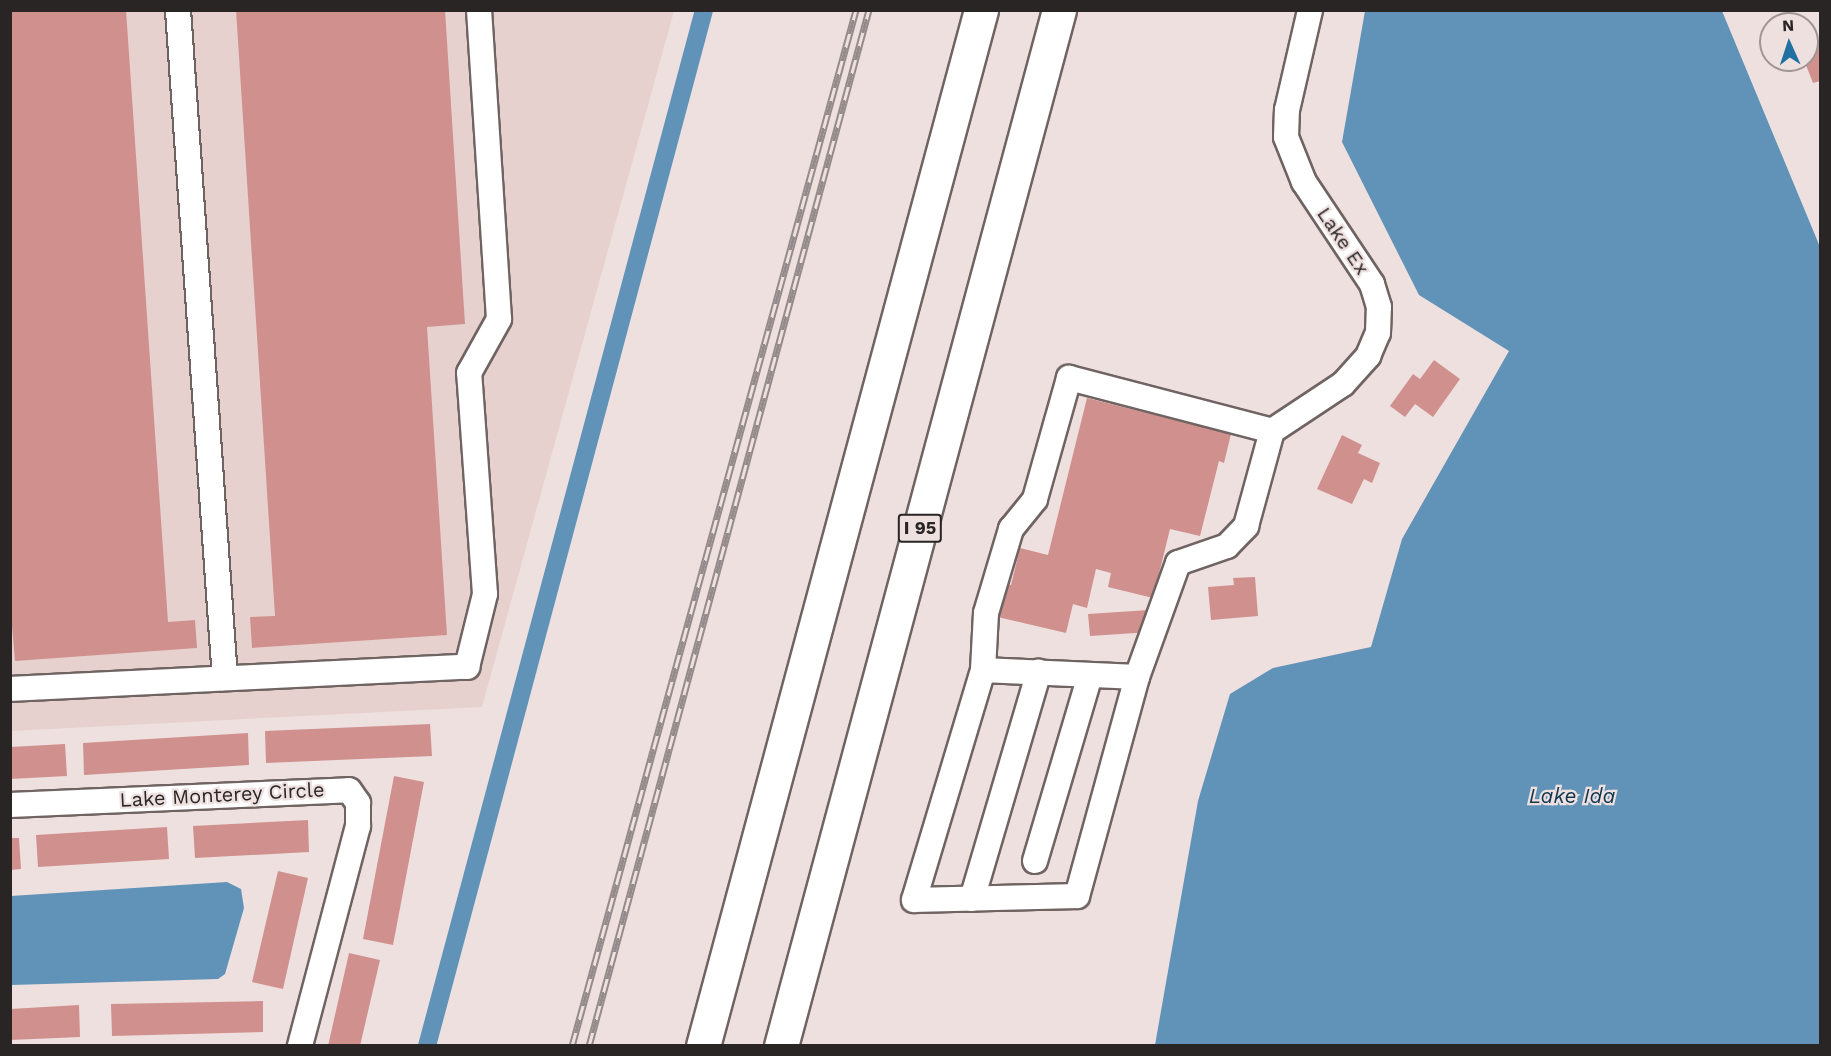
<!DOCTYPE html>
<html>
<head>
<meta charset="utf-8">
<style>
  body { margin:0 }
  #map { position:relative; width:1831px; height:1056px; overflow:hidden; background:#ede0df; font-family:"Work Sans",sans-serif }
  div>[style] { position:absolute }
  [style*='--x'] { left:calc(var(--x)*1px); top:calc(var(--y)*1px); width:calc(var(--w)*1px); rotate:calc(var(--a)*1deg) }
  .built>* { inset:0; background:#e7d1cf }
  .water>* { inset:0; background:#6192b7 }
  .canal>* { height:18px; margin:-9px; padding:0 9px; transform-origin:9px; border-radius:9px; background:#6192b7 }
  .building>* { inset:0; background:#d0918e }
  .roads { filter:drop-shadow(2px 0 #706463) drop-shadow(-2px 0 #706463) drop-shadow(0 2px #706463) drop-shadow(0 -2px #706463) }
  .minor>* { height:24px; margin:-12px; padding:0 12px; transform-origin:12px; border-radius:12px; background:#fff }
  .highway>* { height:33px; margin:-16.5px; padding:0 16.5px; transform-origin:16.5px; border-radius:16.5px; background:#fff }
  .rail>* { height:7px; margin-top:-3.5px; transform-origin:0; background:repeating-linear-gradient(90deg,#ede0df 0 14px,#948a8a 0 28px); box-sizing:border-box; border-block:2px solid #948a8a }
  span { translate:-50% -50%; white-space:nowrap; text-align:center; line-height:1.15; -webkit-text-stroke:4.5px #ede0df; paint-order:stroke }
  .shield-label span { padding:2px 4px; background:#ede0df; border:2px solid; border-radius:4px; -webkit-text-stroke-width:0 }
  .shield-label { font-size:18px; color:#2a2525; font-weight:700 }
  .street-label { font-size:20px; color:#2a2525 }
  .water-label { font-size:21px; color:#0f3651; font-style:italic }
  .frame { position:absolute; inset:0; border:12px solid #2a2525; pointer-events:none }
  .north { position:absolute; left:1759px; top:12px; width:60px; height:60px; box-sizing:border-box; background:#ede0df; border:2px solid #9f9595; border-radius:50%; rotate:357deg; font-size:16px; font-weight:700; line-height:24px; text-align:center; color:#2a2525 }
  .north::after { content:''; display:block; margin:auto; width:21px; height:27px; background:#2270a2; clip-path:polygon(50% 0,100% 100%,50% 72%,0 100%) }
</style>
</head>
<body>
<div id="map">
  <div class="built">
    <i style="clip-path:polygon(11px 11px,674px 11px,482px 707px,11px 731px)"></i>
  </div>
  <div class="water">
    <i style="clip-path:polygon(1365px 11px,1722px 11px,1820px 247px,1820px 1045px,1155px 1045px,1198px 801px,1230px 694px,1273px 668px,1371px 647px,1402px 539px,1509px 351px,1419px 295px,1342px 142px)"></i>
    <i style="clip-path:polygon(227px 882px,241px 889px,244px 908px,225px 974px,218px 979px,11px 985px,11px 896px)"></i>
  </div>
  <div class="canal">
    <i style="--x:427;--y:1046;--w:1072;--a:-75.03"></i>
  </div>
  <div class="building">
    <i style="clip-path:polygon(10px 10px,126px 10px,168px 622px,195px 620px,197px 648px,15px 661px,10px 603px)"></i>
    <i style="clip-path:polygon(236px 10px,445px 10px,465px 324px,427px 327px,447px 635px,252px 648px,250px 617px,275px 616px)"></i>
    <i style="clip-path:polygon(1820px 40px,1820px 81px,1813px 83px,1804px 60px,1807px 45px)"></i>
    <i style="clip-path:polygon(1434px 360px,1460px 379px,1433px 417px,1415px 404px,1405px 417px,1390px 406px,1413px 374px,1420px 379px)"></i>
    <i style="clip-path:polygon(1087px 398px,1231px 434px,1224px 463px,1219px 461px,1200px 536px,1170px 529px,1153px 598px,1108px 587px,1111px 573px,1096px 569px,1087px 608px,1073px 604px,1066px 633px,993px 616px,1001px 582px,1011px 585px,1020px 548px,1048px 555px)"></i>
    <i style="clip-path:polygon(1342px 435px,1362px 445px,1358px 453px,1380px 463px,1372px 483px,1364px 479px,1352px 504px,1317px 489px)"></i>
    <i style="clip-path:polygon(1255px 577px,1258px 616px,1211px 620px,1208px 587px,1234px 585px,1233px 578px)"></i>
    <i style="clip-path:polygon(1149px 610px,1151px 632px,1090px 636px,1088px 614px)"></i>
    <i style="clip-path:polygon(430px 724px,432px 756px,266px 763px,265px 731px)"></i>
    <i style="clip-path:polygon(248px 733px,249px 765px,84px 775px,83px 743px)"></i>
    <i style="clip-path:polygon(65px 744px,67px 776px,10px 779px,10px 747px)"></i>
    <i style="clip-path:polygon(394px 776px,424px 782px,393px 945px,363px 939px)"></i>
    <i style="clip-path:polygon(308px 820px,309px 852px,195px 858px,193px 826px)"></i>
    <i style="clip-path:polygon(167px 827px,169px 859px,38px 867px,36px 835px)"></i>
    <i style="clip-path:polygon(10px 838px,19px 838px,21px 869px,10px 870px)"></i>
    <i style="clip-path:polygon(278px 871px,308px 878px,283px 989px,252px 982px)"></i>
    <i style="clip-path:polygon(349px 953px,380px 960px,360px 1046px,328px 1046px)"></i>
    <i style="clip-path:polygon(263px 1001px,263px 1032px,112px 1036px,111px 1004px)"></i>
    <i style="clip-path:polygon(79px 1005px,80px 1037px,10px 1040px,10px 1009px)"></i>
  </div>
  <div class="roads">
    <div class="minor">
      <i style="--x:178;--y:10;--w:670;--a:85.98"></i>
      <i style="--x:1272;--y:431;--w:85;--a:-33.5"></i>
      <i style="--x:1343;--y:384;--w:38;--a:-48"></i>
      <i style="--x:1368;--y:356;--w:25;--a:-67"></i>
      <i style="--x:1378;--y:333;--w:26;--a:-88"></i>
      <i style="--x:1379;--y:307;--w:24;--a:-107"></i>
      <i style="--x:1372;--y:284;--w:123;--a:-123.7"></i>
      <i style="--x:1304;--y:182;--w:48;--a:-111.8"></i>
      <i style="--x:1286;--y:137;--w:27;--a:-88"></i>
      <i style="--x:1287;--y:110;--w:103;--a:-77"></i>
      <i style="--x:983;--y:670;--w:57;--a:-87"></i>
      <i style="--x:986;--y:613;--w:88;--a:-73.4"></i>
      <i style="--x:1011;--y:529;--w:38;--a:-51"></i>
      <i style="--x:1035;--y:499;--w:126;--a:-74.3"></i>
      <i style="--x:1069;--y:378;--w:210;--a:14.6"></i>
      <i style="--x:1137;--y:677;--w:227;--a:105.3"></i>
      <i style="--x:1077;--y:896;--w:163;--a:178.6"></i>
      <i style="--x:914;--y:900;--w:240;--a:-73.3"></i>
      <i style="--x:983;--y:670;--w:154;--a:2.6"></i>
      <i style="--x:1137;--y:677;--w:121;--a:-70.2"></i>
      <i style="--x:1178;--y:563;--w:52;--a:-19.1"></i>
      <i style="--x:1227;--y:546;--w:28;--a:-46"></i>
      <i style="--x:1246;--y:526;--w:98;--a:-74.7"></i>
      <i style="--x:10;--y:689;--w:458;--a:-2.8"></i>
      <i style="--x:467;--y:667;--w:75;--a:-76.1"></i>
      <i style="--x:485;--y:594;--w:222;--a:-94.1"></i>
      <i style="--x:469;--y:373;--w:62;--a:-60.9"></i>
      <i style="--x:499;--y:319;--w:310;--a:-93.7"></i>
      <i style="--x:10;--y:805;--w:339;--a:-2.5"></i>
      <i style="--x:349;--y:790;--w:16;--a:55"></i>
      <i style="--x:358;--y:803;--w:23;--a:90"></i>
      <i style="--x:358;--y:826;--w:228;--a:104.8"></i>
      <i style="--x:1035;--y:861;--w:194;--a:-73.5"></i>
      <i style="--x:972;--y:899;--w:237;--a:-73.6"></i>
    </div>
    <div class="highway">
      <i style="--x:703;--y:1046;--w:1073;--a:-74.98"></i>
      <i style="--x:781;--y:1046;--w:1073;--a:-74.98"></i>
    </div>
  </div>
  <div class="rail">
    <i style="--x:572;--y:1046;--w:1074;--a:-74.67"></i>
    <i style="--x:589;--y:1046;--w:1073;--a:-74.88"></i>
  </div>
  <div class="shield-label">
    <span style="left:920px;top:528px">I 95</span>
  </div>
  <div class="street-label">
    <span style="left:1343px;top:241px;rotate:56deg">Lake Ex</span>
    <span style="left:222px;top:795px;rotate:-3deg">Lake Monterey Circle</span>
  </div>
  <div class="water-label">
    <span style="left:1572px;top:796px">Lake Ida</span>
  </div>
  <div class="frame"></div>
  <div class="north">N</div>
</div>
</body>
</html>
